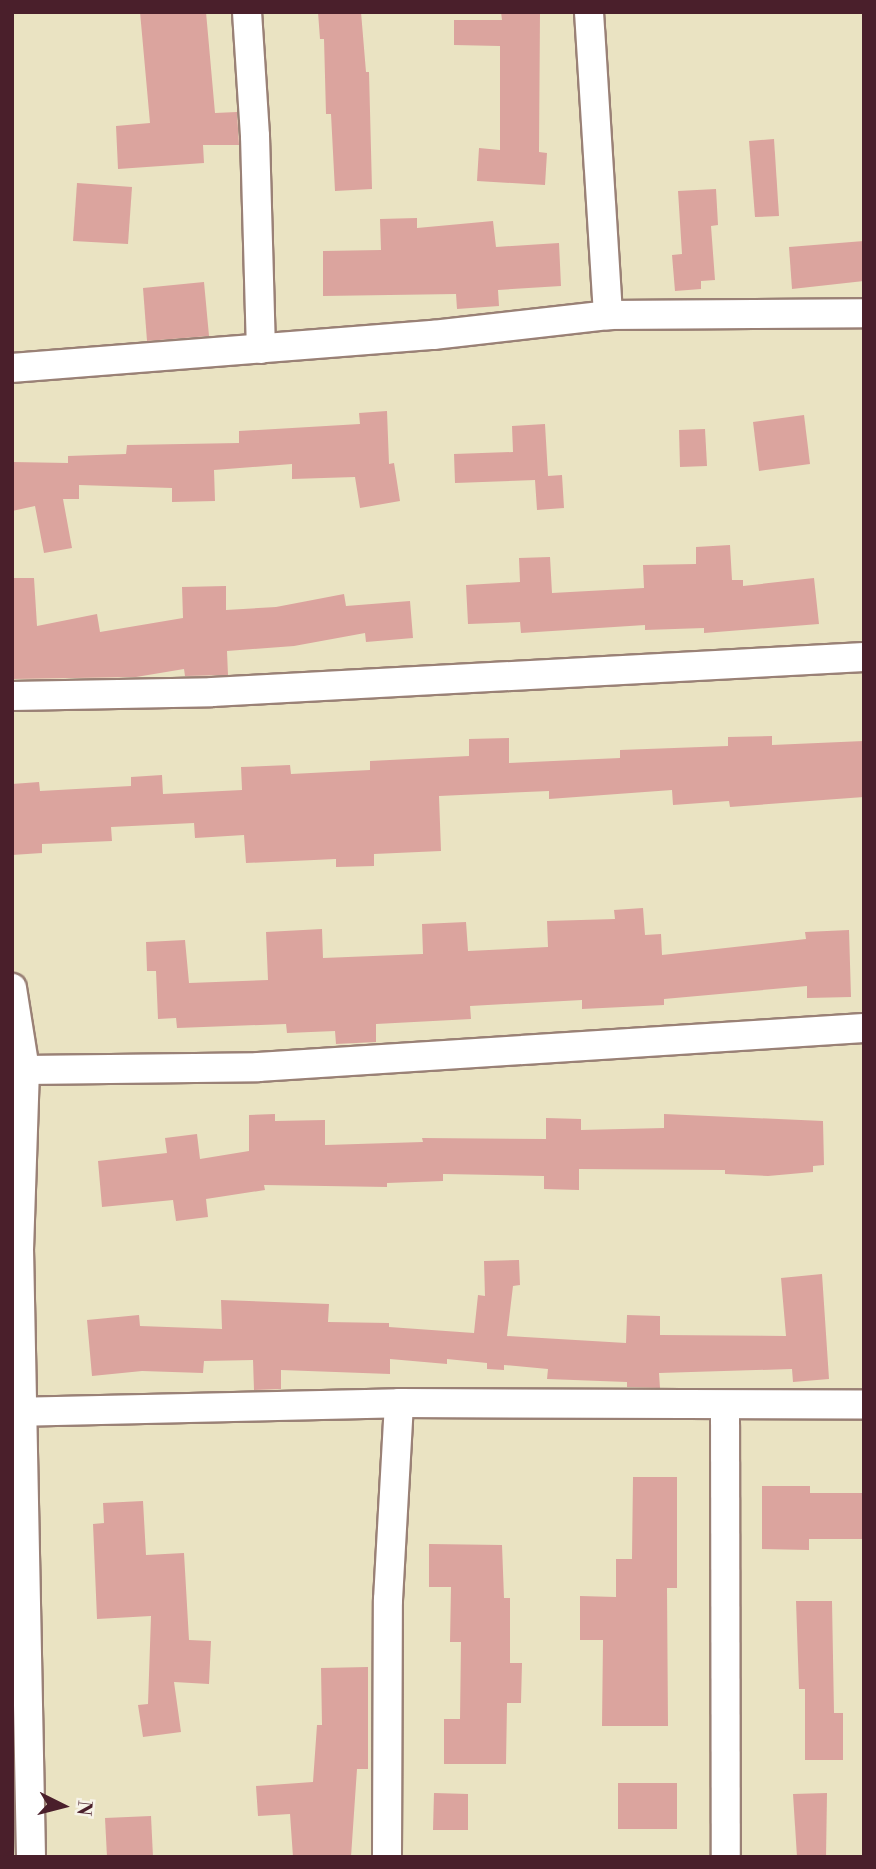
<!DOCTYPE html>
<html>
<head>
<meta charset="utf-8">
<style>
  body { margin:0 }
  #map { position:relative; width:876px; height:1869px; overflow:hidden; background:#eae3c2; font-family:"Libre Bodoni",serif }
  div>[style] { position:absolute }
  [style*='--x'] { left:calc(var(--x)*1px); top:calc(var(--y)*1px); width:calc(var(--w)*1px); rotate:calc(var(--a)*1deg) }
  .building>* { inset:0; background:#dba49e }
  .roads { filter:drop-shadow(2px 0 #9a8176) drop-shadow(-2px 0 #9a8176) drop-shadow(0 2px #9a8176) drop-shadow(0 -2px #9a8176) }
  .street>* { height:28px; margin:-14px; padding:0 14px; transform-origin:14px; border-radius:14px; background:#fff }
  span { translate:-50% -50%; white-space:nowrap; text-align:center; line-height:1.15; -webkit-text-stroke:5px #f7f3e8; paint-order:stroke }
  .frame { position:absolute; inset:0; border:14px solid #4a1f2b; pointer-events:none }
  .north { position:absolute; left:28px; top:1771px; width:70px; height:70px; -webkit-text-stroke:5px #f7f3e8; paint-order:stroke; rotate:96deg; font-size:19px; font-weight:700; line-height:28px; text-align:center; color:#4a1f2b }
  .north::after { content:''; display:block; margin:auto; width:24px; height:32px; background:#4a1f2b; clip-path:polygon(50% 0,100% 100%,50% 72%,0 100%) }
</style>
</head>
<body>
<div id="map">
  <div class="building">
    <i style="clip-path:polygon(140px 12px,206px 12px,215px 113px,237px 112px,239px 145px,203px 145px,204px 163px,118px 169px,116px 126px,150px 123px)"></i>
    <i style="clip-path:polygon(318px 12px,361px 12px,366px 72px,369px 72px,372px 189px,335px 191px,331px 114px,326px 114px,324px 39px,320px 39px)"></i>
    <i style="clip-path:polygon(501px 12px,540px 12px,539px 152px,547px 153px,545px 185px,477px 181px,479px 148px,500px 150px,500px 46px,454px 45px,454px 20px,502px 20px)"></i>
    <i style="clip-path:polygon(774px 139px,779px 216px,755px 217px,749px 141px)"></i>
    <i style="clip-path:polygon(77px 183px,132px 187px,128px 244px,73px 241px)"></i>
    <i style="clip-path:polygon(716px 189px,718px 225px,711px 226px,715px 280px,701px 281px,701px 289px,675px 291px,672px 255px,682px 254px,678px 191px)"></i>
    <i style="clip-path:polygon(417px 218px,417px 228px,493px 221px,496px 247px,559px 243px,561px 286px,498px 290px,499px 306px,457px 309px,456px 294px,323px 296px,323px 251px,381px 250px,380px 219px)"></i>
    <i style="clip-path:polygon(864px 241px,864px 281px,792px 289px,789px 247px)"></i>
    <i style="clip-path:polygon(204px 282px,209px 336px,147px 341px,143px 288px)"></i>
    <i style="clip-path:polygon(387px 411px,389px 464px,394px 463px,400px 501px,360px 508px,355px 477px,292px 479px,292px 464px,214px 470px,215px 501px,172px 502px,172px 488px,79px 485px,79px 499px,63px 499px,72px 548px,44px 553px,35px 506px,12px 511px,12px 462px,68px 463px,68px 456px,126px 454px,127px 445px,239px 443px,239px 431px,360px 424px,359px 413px)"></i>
    <i style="clip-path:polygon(804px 415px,810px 464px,759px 471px,753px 422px)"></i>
    <i style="clip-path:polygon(545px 424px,548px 476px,562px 475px,564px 508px,537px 510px,535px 480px,455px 483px,454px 454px,513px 452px,512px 426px)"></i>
    <i style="clip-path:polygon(705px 429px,707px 466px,680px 467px,679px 430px)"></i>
    <i style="clip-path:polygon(730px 545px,732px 580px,743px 580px,743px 586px,814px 578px,819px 624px,704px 633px,704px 628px,645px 630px,645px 625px,521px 633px,520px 622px,468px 624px,466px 585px,520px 582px,519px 558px,550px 557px,552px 593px,644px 588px,643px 565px,696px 564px,696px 547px)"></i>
    <i style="clip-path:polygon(12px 578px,34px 578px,37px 626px,97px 614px,100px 632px,183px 618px,182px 587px,226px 586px,226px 610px,276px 607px,344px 594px,346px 606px,410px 601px,413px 638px,366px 642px,365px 633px,294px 646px,227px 651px,228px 675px,185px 676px,184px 669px,136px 677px,12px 679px)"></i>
    <i style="clip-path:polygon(772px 736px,772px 745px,864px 741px,864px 797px,730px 807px,729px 801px,673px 805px,672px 790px,549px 799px,549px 791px,439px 796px,441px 851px,374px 854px,374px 866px,336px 867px,336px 859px,246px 863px,244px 835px,195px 838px,194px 823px,111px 827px,112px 841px,42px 844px,42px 853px,12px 855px,12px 784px,39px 782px,40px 791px,131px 786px,131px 777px,162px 775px,163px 794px,242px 790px,241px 767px,290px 765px,291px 774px,370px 770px,370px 761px,469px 756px,469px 739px,509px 738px,509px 763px,620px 758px,620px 750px,728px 746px,728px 737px)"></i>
    <i style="clip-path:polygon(643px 908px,645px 935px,661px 934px,662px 955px,806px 939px,805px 932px,849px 930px,851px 997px,807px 998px,807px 986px,664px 999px,664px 1005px,582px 1009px,582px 1000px,470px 1006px,471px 1019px,376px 1024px,376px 1042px,336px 1044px,335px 1031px,287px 1033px,286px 1024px,177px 1028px,176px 1018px,158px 1019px,156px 971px,147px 971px,146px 942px,185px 940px,189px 983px,268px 980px,266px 932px,322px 929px,323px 958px,423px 954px,422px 924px,466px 922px,468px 951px,548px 947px,547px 921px,615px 919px,614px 910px)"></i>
    <i style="clip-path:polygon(275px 1114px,275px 1121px,325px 1120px,325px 1145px,423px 1142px,422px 1138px,546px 1139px,546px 1118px,581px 1119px,581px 1130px,664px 1128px,664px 1114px,823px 1121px,824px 1165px,813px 1166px,813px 1172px,768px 1176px,725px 1174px,725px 1170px,579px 1169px,579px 1190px,544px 1189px,544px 1176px,443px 1174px,443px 1181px,387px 1183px,387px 1187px,264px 1185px,265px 1190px,206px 1199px,208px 1217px,176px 1221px,173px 1200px,102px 1207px,98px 1161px,167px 1153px,165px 1138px,197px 1134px,200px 1159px,249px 1151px,249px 1115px)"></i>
    <i style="clip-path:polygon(519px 1260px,520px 1285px,513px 1286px,507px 1336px,626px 1343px,627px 1315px,660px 1316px,660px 1335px,786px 1336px,781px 1278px,822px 1274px,829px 1379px,793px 1382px,792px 1369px,659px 1373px,660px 1388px,627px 1387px,627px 1382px,547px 1379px,548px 1369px,504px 1365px,504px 1370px,487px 1369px,487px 1363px,447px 1359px,447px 1364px,390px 1359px,390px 1374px,281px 1370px,281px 1389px,254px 1390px,253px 1360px,204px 1361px,203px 1373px,142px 1371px,92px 1376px,87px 1320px,139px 1315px,140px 1326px,222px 1329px,221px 1300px,329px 1304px,328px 1322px,389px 1323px,389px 1327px,474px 1333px,478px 1295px,485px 1296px,484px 1261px)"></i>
    <i style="clip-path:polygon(633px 1477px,677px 1477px,677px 1588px,667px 1588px,668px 1726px,602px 1726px,603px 1640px,580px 1640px,580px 1596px,616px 1597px,616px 1559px,632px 1559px)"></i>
    <i style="clip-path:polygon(762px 1486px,810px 1486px,810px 1493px,864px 1493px,864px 1539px,809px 1539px,809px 1550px,762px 1549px)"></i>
    <i style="clip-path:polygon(143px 1501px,146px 1555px,184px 1553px,189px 1640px,211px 1641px,209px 1684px,174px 1682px,181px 1732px,143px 1737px,138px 1705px,148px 1704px,151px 1616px,97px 1619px,93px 1524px,104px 1523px,103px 1503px)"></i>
    <i style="clip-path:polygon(429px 1544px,502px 1545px,504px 1598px,510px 1598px,510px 1663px,522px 1663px,521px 1703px,507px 1703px,506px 1764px,444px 1764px,444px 1719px,460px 1719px,461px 1642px,450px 1642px,451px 1587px,429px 1587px)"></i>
    <i style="clip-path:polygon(796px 1601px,832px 1601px,834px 1713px,843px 1713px,843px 1760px,805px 1760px,805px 1689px,799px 1689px)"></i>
    <i style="clip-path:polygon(368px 1667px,368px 1769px,357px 1769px,351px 1857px,293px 1857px,290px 1814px,258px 1816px,256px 1786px,313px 1782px,317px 1725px,322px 1725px,321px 1668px)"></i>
    <i style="clip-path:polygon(618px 1783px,677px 1783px,677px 1829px,618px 1829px)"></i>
    <i style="clip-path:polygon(434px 1793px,468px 1794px,468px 1830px,433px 1830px)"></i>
    <i style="clip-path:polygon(827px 1793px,826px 1857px,797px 1857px,793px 1794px)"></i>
    <i style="clip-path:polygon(151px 1816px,153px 1857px,107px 1857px,105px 1818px)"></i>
  </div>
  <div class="roads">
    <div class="street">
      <i style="--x:247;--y:12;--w:124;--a:86.3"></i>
      <i style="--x:255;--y:136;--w:213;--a:88.4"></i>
      <i style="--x:589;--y:12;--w:304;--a:86.4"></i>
      <i style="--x:12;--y:368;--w:422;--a:-4.5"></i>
      <i style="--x:433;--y:335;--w:176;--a:-6.5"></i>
      <i style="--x:608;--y:315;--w:256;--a:-0.4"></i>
      <i style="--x:12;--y:696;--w:200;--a:-1.1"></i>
      <i style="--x:212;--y:692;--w:653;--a:-3.07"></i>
      <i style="--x:12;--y:988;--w:83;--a:81"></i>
      <i style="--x:725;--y:1405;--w:452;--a:89.9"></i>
      <i style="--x:12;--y:1412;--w:387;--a:-1.3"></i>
      <i style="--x:399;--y:1403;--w:465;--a:0.2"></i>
      <i style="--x:31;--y:1857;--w:607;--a:-91.13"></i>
      <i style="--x:19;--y:1250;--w:180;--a:-88.1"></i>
      <i style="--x:25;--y:1070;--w:233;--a:-0.7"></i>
      <i style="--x:258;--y:1067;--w:607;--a:-3.68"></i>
      <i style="--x:387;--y:1857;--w:257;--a:-89.8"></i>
      <i style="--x:388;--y:1600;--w:197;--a:-86.8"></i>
    </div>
  </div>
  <div class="frame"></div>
  <div class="north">N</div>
</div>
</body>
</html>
